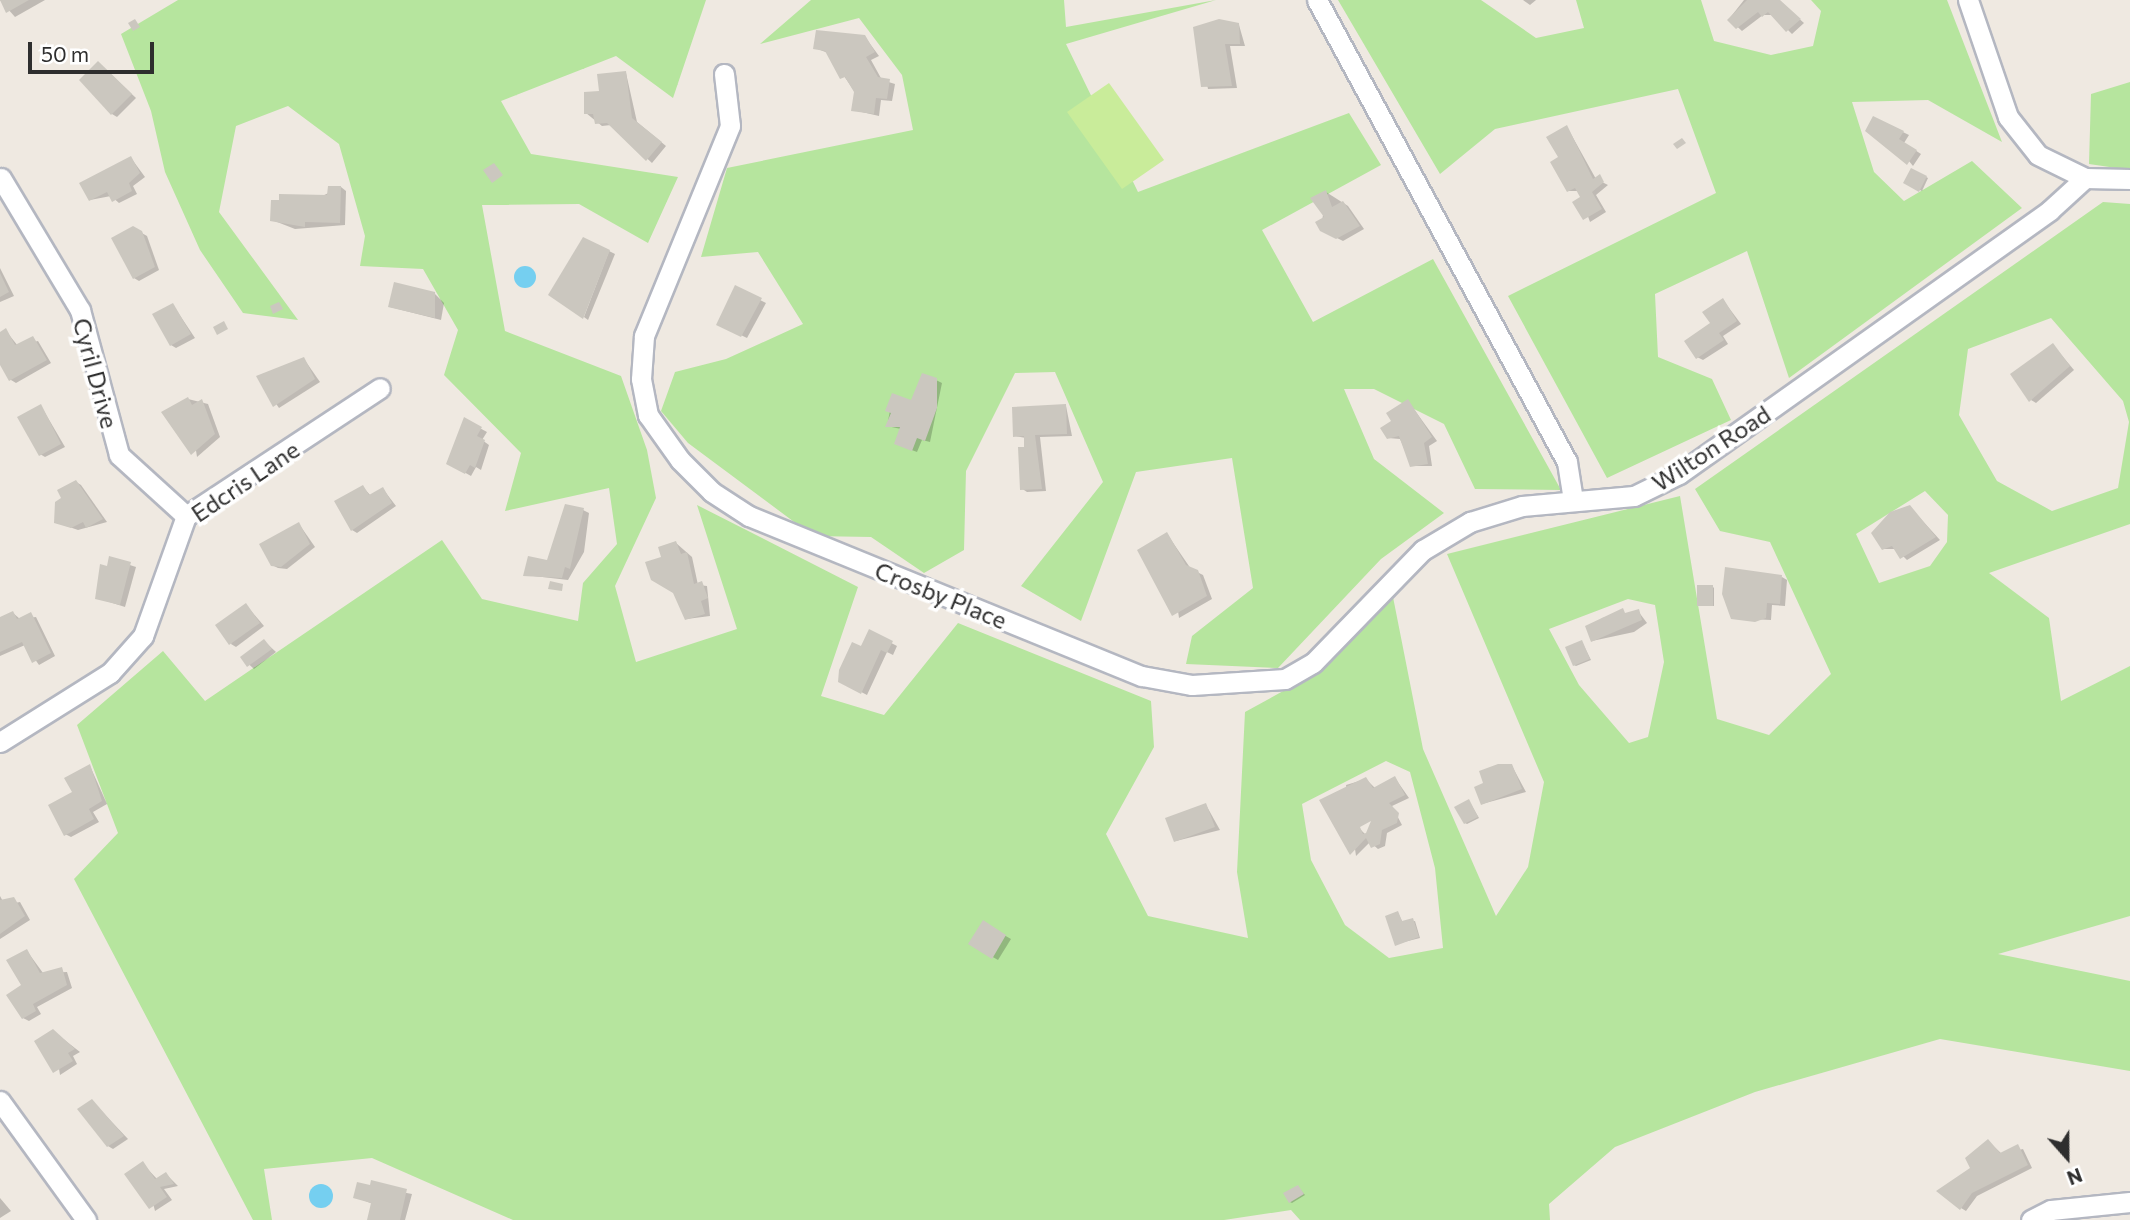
<!DOCTYPE html>
<html>
<head>
<meta charset="utf-8">
<style>
  body { margin:0 }
  #map { position:relative; width:2130px; height:1220px; overflow:hidden; background:#efe9e1; font-family:Commissioner,sans-serif }
  div>[style] { position:absolute }
  [style*='--x'] { left:calc(var(--x)*1px); top:calc(var(--y)*1px); width:calc(var(--w)*1px); rotate:calc(var(--a)*1deg) }
  .green>* { inset:0; background:#b6e59e }
  .pitch>* { inset:0; background:#c9ec9a }
  .water>* { inset:0; background:#75cff0 }
  .round { border-radius:50% }
  .shadow>* { inset:0; background:#0003 }
  .building>* { inset:0; background:#cbc7bf }
  .roads { filter:drop-shadow(2px 0 #b4b7c1) drop-shadow(-2px 0 #b4b7c1) drop-shadow(0 2px #b4b7c1) drop-shadow(0 -2px #b4b7c1) }
  .minor>* { height:19px; margin:-9.5px; padding:0 9.5px; transform-origin:9.5px; border-radius:9.5px; background:#fff }
  span { translate:-50% -50%; white-space:nowrap; text-align:center; line-height:1.15; -webkit-text-stroke:7px #fff; paint-order:stroke }
  .street-label { font-size:24px; color:#2e2e2e }
  .north { position:absolute; left:2032px; top:1122px; width:70px; height:70px; -webkit-text-stroke:5px #fff; paint-order:stroke; rotate:159deg; font-size:19px; font-weight:700; line-height:28px; text-align:center; color:#2e2e2e }
  .north::after { content:''; display:block; margin:auto; width:24px; height:32px; background:#2e2e2e; clip-path:polygon(50% 0,100% 100%,50% 72%,0 100%) }
  .scale { position:absolute; left:28px; top:42px; width:126px; height:32px; box-sizing:border-box; border:4px solid #2e2e2e; border-top:0; padding-left:9px; font-size:21px; line-height:24px; white-space:nowrap; color:#2e2e2e; -webkit-text-stroke:5px #fff; paint-order:stroke }
</style>
</head>
<body>
<div id="map">
  <div class="green">
    <i style="clip-path:polygon(evenodd,178px 0,706px 0,673px 98px,616px 56px,501px 101px,531px 154px,678px 177px,648px 243px,579px 204px,482px 205px,505px 331px,621px 376px,647px 450px,656px 498px,615px 586px,636px 662px,737px 629px,697px 505px,858px 587px,821px 696px,884px 715px,958px 623px,1151px 701px,1154px 747px,1106px 834px,1148px 916px,1248px 938px,1237px 872px,1245px 712px,1314px 674px,1393px 597px,1423px 749px,1496px 916px,1528px 867px,1544px 782px,1447px 554px,1680px 496px,1717px 719px,1769px 735px,1831px 674px,1770px 542px,1720px 531px,1695px 489px,2103px 202px,2130px 204px,2130px 524px,1989px 573px,2049px 618px,2061px 701px,2130px 666px,2130px 916px,1998px 954px,2130px 981px,2130px 1071px,1940px 1039px,1755px 1092px,1615px 1147px,1549px 1204px,1550px 1220px,1300px 1220px,1291px 1210px,1224px 1220px,513px 1220px,372px 1158px,264px 1169px,272px 1220px,253px 1220px,74px 879px,118px 833px,77px 725px,163px 651px,205px 701px,442px 540px,482px 599px,578px 621px,583px 583px,617px 544px,609px 488px,505px 511px,521px 453px,444px 375px,458px 330px,423px 269px,360px 266px,365px 236px,339px 144px,288px 106px,236px 126px,219px 212px,298px 320px,243px 313px,200px 250px,165px 172px,151px 111px,121px 34px,178px 0,2051px 318px,2123px 401px,2129px 422px,2118px 488px,2052px 511px,1997px 481px,1959px 415px,1968px 349px,2051px 318px,178px 0,1925px 491px,1948px 515px,1947px 542px,1930px 566px,1879px 583px,1856px 534px,1925px 491px,178px 0,1628px 599px,1655px 605px,1664px 662px,1648px 737px,1629px 743px,1579px 685px,1549px 629px,1628px 599px,178px 0,1386px 761px,1410px 772px,1435px 868px,1443px 948px,1389px 958px,1345px 925px,1311px 860px,1302px 804px,1386px 761px)"></i>
    <i style="clip-path:polygon(811px 0,1064px 0,1066px 27px,1216px 0,1066px 44px,1138px 192px,1349px 113px,1381px 165px,1262px 230px,1313px 322px,1433px 259px,1561px 490px,1475px 489px,1444px 424px,1374px 389px,1344px 389px,1374px 459px,1444px 513px,1381px 559px,1278px 668px,1186px 664px,1192px 636px,1253px 588px,1232px 458px,1136px 472px,1081px 621px,1021px 586px,1103px 482px,1055px 372px,1015px 373px,966px 471px,964px 550px,924px 573px,871px 537px,813px 536px,688px 443px,661px 411px,675px 372px,726px 359px,803px 324px,758px 252px,701px 257px,727px 168px,913px 130px,902px 75px,859px 18px,760px 44px)"></i>
    <i style="clip-path:polygon(1338px 0,1481px 0,1536px 38px,1584px 28px,1576px 0,1701px 0,1714px 41px,1771px 55px,1813px 46px,1821px 11px,1811px 0,1947px 0,2002px 142px,1928px 100px,1852px 102px,1874px 172px,1904px 201px,1972px 161px,2022px 208px,1789px 378px,1747px 251px,1655px 294px,1658px 357px,1712px 379px,1731px 420px,1607px 478px,1508px 296px,1716px 193px,1678px 89px,1495px 129px,1440px 174px)"></i>
    <i style="clip-path:polygon(2130px 82px,2130px 170px,2089px 164px,2091px 94px)"></i>
  </div>
  <div class="pitch">
    <i style="clip-path:polygon(1109px 83px,1164px 160px,1122px 189px,1067px 112px)"></i>
  </div>
  <div class="water">
    <i class="round" style="left:514px;top:266px;width:22px;height:22px"></i>
    <i class="round" style="left:309px;top:1184px;width:24px;height:24px"></i>
  </div>
  <div class="shadow">
    <i style="clip-path:polygon(0 0,45px 0,15px 17px)"></i>
    <i style="clip-path:polygon(1536px 0,1530px 5px,1523px 0)"></i>
    <i style="clip-path:polygon(1744px 0,1778px 0,1804px 23px,1792px 34px,1773px 15px,1763px 15px,1742px 31px,1729px 19px)"></i>
    <i style="clip-path:polygon(1239px 25px,1245px 46px,1230px 46px,1237px 88px,1208px 89px,1195px 28px)"></i>
    <i style="clip-path:polygon(865px 37px,879px 56px,871px 60px,882px 80px,895px 84px,892px 101px,881px 100px,879px 116px,853px 110px,855px 92px,828px 53px,815px 48px)"></i>
    <i style="clip-path:polygon(99px 63px,136px 98px,117px 117px,112px 114px)"></i>
    <i style="clip-path:polygon(626px 73px,637px 122px,666px 146px,652px 163px,611px 125px,602px 126px,586px 113px)"></i>
    <i style="clip-path:polygon(1874px 118px,1909px 135px,1904px 143px,1921px 154px,1913px 166px)"></i>
    <i style="clip-path:polygon(1567px 127px,1596px 179px,1608px 185px,1596px 195px,1606px 212px,1590px 222px,1579px 191px,1569px 191px,1560px 158px)"></i>
    <i style="clip-path:polygon(131px 158px,145px 177px,133px 186px,137px 194px,119px 203px,111px 196px,90px 200px)"></i>
    <i style="clip-path:polygon(1912px 170px,1928px 178px,1922px 191px,1905px 183px)"></i>
    <i style="clip-path:polygon(341px 187px,346px 191px,345px 225px,295px 229px,272px 220px)"></i>
    <i style="clip-path:polygon(1326px 192px,1348px 206px,1364px 229px,1343px 241px,1321px 230px)"></i>
    <i style="clip-path:polygon(133px 228px,147px 236px,159px 270px,139px 281px,134px 278px)"></i>
    <i style="clip-path:polygon(609px 251px,615px 254px,588px 320px,584px 317px)"></i>
    <i style="clip-path:polygon(0 268px,14px 296px,0 302px)"></i>
    <i style="clip-path:polygon(736px 288px,766px 303px,747px 338px,718px 324px)"></i>
    <i style="clip-path:polygon(434px 293px,444px 303px,441px 320px,390px 307px)"></i>
    <i style="clip-path:polygon(1723px 300px,1741px 324px,1723px 336px,1728px 344px,1703px 360px,1697px 357px)"></i>
    <i style="clip-path:polygon(173px 305px,195px 338px,176px 348px,171px 345px)"></i>
    <i style="clip-path:polygon(6px 331px,18px 346px,38px 341px,51px 363px,16px 383px,11px 380px,0 361px,0 334px)"></i>
    <i style="clip-path:polygon(2053px 345px,2074px 370px,2036px 403px,2031px 400px)"></i>
    <i style="clip-path:polygon(304px 359px,320px 382px,279px 408px,258px 377px)"></i>
    <i style="clip-path:polygon(936px 380px,942px 383px,930px 442px,922px 440px,917px 452px,901px 446px,901px 429px,887px 426px,893px 395px,912px 402px)"></i>
    <i style="clip-path:polygon(188px 399px,208px 404px,220px 437px,197px 457px)"></i>
    <i style="clip-path:polygon(1408px 401px,1437px 441px,1429px 446px,1432px 466px,1412px 466px,1400px 439px,1388px 438px)"></i>
    <i style="clip-path:polygon(41px 406px,65px 447px,45px 457px,40px 454px)"></i>
    <i style="clip-path:polygon(1066px 406px,1072px 436px,1040px 437px,1046px 491px,1027px 492px,1021px 488px,1026px 438px,1015px 436px)"></i>
    <i style="clip-path:polygon(465px 420px,487px 432px,482px 440px,489px 445px,481px 470px,476px 467px,471px 476px,448px 463px)"></i>
    <i style="clip-path:polygon(76px 482px,81px 485px,107px 522px,78px 530px,55px 522px)"></i>
    <i style="clip-path:polygon(363px 487px,371px 496px,383px 489px,396px 506px,357px 533px,352px 530px)"></i>
    <i style="clip-path:polygon(1910px 507px,1940px 540px,1907px 560px,1896px 549px,1883px 549px)"></i>
    <i style="clip-path:polygon(583px 510px,589px 513px,584px 552px,568px 580px,525px 575px,548px 562px)"></i>
    <i style="clip-path:polygon(299px 524px,315px 547px,287px 569px,278px 568px,272px 565px)"></i>
    <i style="clip-path:polygon(1167px 534px,1191px 569px,1203px 575px,1212px 599px,1179px 618px)"></i>
    <i style="clip-path:polygon(676px 543px,692px 557px,698px 585px,707px 586px,710px 616px,687px 619px,674px 591px,663px 558px)"></i>
    <i style="clip-path:polygon(111px 559px,136px 567px,125px 607px,97px 598px)"></i>
    <i style="clip-path:polygon(1782px 577px,1787px 580px,1785px 606px,1772px 605px,1771px 620px,1732px 618px)"></i>
    <i style="clip-path:polygon(1714px 588px,1714px 606px,1699px 605px,1712px 586px)"></i>
    <i style="clip-path:polygon(246px 605px,264px 626px,236px 647px,231px 644px)"></i>
    <i style="clip-path:polygon(1638px 611px,1647px 623px,1634px 632px,1592px 641px,1602px 618px)"></i>
    <i style="clip-path:polygon(13px 613px,20px 619px,36px 617px,55px 656px,39px 665px,25px 645px,0 656px,0 630px)"></i>
    <i style="clip-path:polygon(870px 632px,897px 646px,893px 655px,887px 652px,867px 695px,840px 681px)"></i>
    <i style="clip-path:polygon(264px 641px,276px 652px,254px 669px,242px 658px)"></i>
    <i style="clip-path:polygon(1582px 642px,1591px 660px,1576px 666px,1574px 665px)"></i>
    <i style="clip-path:polygon(90px 766px,107px 804px,93px 812px,99px 822px,71px 837px,65px 834px,74px 793px)"></i>
    <i style="clip-path:polygon(1512px 766px,1526px 792px,1482px 804px)"></i>
    <i style="clip-path:polygon(evenodd,1395px 778px,1409px 798px,1392px 806px,1402px 825px,1387px 833px,1385px 846px,1378px 849px,1370px 842px,1356px 856px,1346px 785px,1366px 779px,1375px 788px,1395px 778px,1375px 817px,1367px 836px,1357px 826px,1375px 817px)"></i>
    <i style="clip-path:polygon(1469px 801px,1479px 818px,1467px 824px,1465px 823px)"></i>
    <i style="clip-path:polygon(1206px 805px,1220px 830px,1176px 841px)"></i>
    <i style="clip-path:polygon(0 896px,5px 905px,20px 902px,30px 920px,0 939px)"></i>
    <i style="clip-path:polygon(1398px 913px,1403px 923px,1415px 921px,1420px 938px,1396px 944px)"></i>
    <i style="clip-path:polygon(983px 923px,1011px 939px,998px 960px,970px 944px)"></i>
    <i style="clip-path:polygon(27px 951px,43px 973px,67px 972px,72px 988px,37px 1007px,41px 1014px,29px 1021px,23px 1018px)"></i>
    <i style="clip-path:polygon(53px 1031px,80px 1052px,73px 1056px,77px 1064px,60px 1075px)"></i>
    <i style="clip-path:polygon(92px 1101px,128px 1139px,113px 1149px,108px 1146px)"></i>
    <i style="clip-path:polygon(1988px 1141px,2002px 1154px,2023px 1149px,2032px 1168px,1977px 1196px,1966px 1211px,1961px 1208px,1972px 1168px,1967px 1158px)"></i>
    <i style="clip-path:polygon(143px 1164px,157px 1179px,166px 1174px,178px 1186px,164px 1189px,172px 1200px,155px 1211px)"></i>
    <i style="clip-path:polygon(359px 1184px,412px 1194px,405px 1220px,371px 1220px,373px 1204px,355px 1197px)"></i>
    <i style="clip-path:polygon(1298px 1187px,1305px 1195px,1292px 1203px,1290px 1202px)"></i>
    <i style="clip-path:polygon(0 1198px,11px 1211px,0 1218px)"></i>
  </div>
  <div class="building">
    <i style="clip-path:polygon(0 0,29px 0,6px 13px)"></i>
    <i style="clip-path:polygon(1747px 0,1780px 0,1801px 19px,1786px 32px,1768px 12px,1762px 17px,1758px 12px,1736px 29px,1727px 20px)"></i>
    <i style="clip-path:polygon(135px 19px,140px 27px,133px 31px,128px 23px)"></i>
    <i style="clip-path:polygon(1219px 19px,1239px 23px,1240px 44px,1225px 44px,1232px 86px,1201px 87px,1193px 27px)"></i>
    <i style="clip-path:polygon(816px 30px,865px 35px,875px 52px,866px 57px,878px 77px,890px 79px,887px 99px,876px 98px,874px 114px,851px 111px,854px 92px,845px 77px,840px 79px,825px 51px,813px 49px)"></i>
    <i style="clip-path:polygon(98px 61px,132px 94px,111px 115px,79px 80px)"></i>
    <i style="clip-path:polygon(626px 71px,632px 118px,662px 142px,646px 161px,607px 123px,595px 124px,593px 114px,584px 114px,584px 92px,599px 91px,597px 74px)"></i>
    <i style="clip-path:polygon(1873px 116px,1904px 131px,1899px 139px,1917px 150px,1907px 165px,1865px 131px)"></i>
    <i style="clip-path:polygon(1567px 125px,1593px 179px,1600px 174px,1604px 182px,1592px 192px,1602px 209px,1583px 220px,1572px 202px,1580px 197px,1575px 188px,1567px 192px,1550px 162px,1558px 157px,1546px 137px)"></i>
    <i style="clip-path:polygon(1682px 138px,1686px 143px,1677px 149px,1673px 144px)"></i>
    <i style="clip-path:polygon(131px 156px,140px 173px,129px 183px,132px 191px,112px 202px,107px 192px,89px 201px,79px 183px)"></i>
    <i style="clip-path:polygon(494px 163px,503px 175px,492px 183px,483px 170px)"></i>
    <i style="clip-path:polygon(1911px 168px,1927px 176px,1919px 192px,1903px 183px)"></i>
    <i style="clip-path:polygon(328px 186px,341px 186px,340px 223px,305px 222px,305px 227px,270px 221px,271px 200px,279px 200px,279px 194px,327px 195px)"></i>
    <i style="clip-path:polygon(1326px 190px,1332px 207px,1343px 201px,1360px 226px,1336px 239px,1320px 231px,1315px 222px,1324px 217px,1310px 198px)"></i>
    <i style="clip-path:polygon(133px 226px,142px 231px,155px 267px,133px 279px,111px 238px)"></i>
    <i style="clip-path:polygon(583px 237px,610px 250px,583px 319px,548px 295px)"></i>
    <i style="clip-path:polygon(0 273px,9px 292px,0 297px)"></i>
    <i style="clip-path:polygon(394px 282px,435px 292px,435px 318px,388px 307px)"></i>
    <i style="clip-path:polygon(735px 285px,762px 298px,741px 337px,716px 325px)"></i>
    <i style="clip-path:polygon(1723px 298px,1737px 321px,1719px 333px,1724px 340px,1696px 359px,1684px 341px,1710px 323px,1702px 312px)"></i>
    <i style="clip-path:polygon(279px 302px,283px 309px,273px 314px,270px 306px)"></i>
    <i style="clip-path:polygon(173px 303px,191px 334px,170px 346px,152px 314px)"></i>
    <i style="clip-path:polygon(224px 321px,228px 329px,217px 335px,213px 327px)"></i>
    <i style="clip-path:polygon(6px 328px,15px 345px,33px 336px,47px 360px,9px 381px,0 365px,0 332px)"></i>
    <i style="clip-path:polygon(2053px 343px,2070px 366px,2029px 402px,2010px 374px)"></i>
    <i style="clip-path:polygon(304px 357px,315px 379px,273px 407px,256px 376px)"></i>
    <i style="clip-path:polygon(922px 373px,937px 378px,937px 408px,925px 441px,917px 438px,912px 451px,894px 444px,900px 427px,885px 427px,891px 413px,885px 411px,892px 393px,911px 400px)"></i>
    <i style="clip-path:polygon(188px 397px,192px 405px,202px 399px,215px 434px,191px 455px,161px 412px)"></i>
    <i style="clip-path:polygon(1408px 399px,1432px 437px,1424px 443px,1428px 464px,1410px 467px,1399px 436px,1387px 439px,1380px 428px,1391px 421px,1386px 413px)"></i>
    <i style="clip-path:polygon(41px 404px,61px 444px,39px 456px,17px 417px)"></i>
    <i style="clip-path:polygon(1066px 404px,1067px 434px,1035px 435px,1042px 489px,1020px 490px,1018px 447px,1024px 447px,1024px 436px,1013px 437px,1012px 407px)"></i>
    <i style="clip-path:polygon(464px 417px,482px 427px,477px 436px,485px 440px,475px 468px,470px 465px,465px 474px,446px 464px)"></i>
    <i style="clip-path:polygon(76px 480px,103px 519px,86px 528px,83px 522px,71px 528px,54px 523px,55px 502px,61px 498px,57px 490px)"></i>
    <i style="clip-path:polygon(363px 485px,369px 495px,383px 487px,392px 503px,351px 531px,334px 501px)"></i>
    <i style="clip-path:polygon(565px 504px,584px 508px,570px 569px,565px 567px,562px 578px,523px 576px,528px 556px,547px 560px)"></i>
    <i style="clip-path:polygon(1910px 505px,1936px 537px,1900px 559px,1892px 546px,1882px 550px,1871px 533px,1890px 512px)"></i>
    <i style="clip-path:polygon(299px 522px,310px 544px,281px 567px,271px 566px,259px 544px)"></i>
    <i style="clip-path:polygon(1167px 532px,1186px 565px,1198px 570px,1207px 596px,1172px 616px,1137px 550px)"></i>
    <i style="clip-path:polygon(676px 541px,681px 554px,687px 552px,694px 584px,702px 581px,708px 598px,701px 601px,705px 614px,685px 620px,673px 593px,651px 580px,645px 562px,661px 557px,658px 547px)"></i>
    <i style="clip-path:polygon(109px 556px,131px 562px,120px 605px,95px 599px,100px 564px,107px 566px)"></i>
    <i style="clip-path:polygon(1725px 567px,1782px 575px,1780px 604px,1767px 603px,1766px 618px,1755px 622px,1731px 619px,1722px 594px)"></i>
    <i style="clip-path:polygon(550px 581px,563px 584px,562px 591px,548px 589px)"></i>
    <i style="clip-path:polygon(1697px 585px,1713px 585px,1713px 606px,1697px 606px)"></i>
    <i style="clip-path:polygon(246px 603px,260px 623px,229px 645px,215px 625px)"></i>
    <i style="clip-path:polygon(1623px 608px,1625px 613px,1639px 609px,1642px 620px,1591px 642px,1585px 626px)"></i>
    <i style="clip-path:polygon(13px 611px,17px 619px,31px 612px,51px 653px,32px 663px,22px 642px,0 652px,0 617px)"></i>
    <i style="clip-path:polygon(869px 629px,893px 641px,887px 653px,881px 650px,861px 694px,838px 682px,839px 670px,852px 642px,861px 646px)"></i>
    <i style="clip-path:polygon(264px 639px,272px 649px,247px 667px,240px 657px)"></i>
    <i style="clip-path:polygon(1582px 640px,1590px 659px,1573px 666px,1565px 647px)"></i>
    <i style="clip-path:polygon(90px 764px,102px 801px,89px 809px,94px 819px,64px 836px,48px 805px,72px 792px,64px 778px)"></i>
    <i style="clip-path:polygon(1498px 764px,1512px 764px,1522px 789px,1481px 805px,1474px 787px,1483px 783px,1479px 771px)"></i>
    <i style="clip-path:polygon(evenodd,1395px 776px,1405px 795px,1389px 803px,1399px 813px,1397px 823px,1382px 830px,1380px 844px,1371px 848px,1366px 838px,1350px 855px,1319px 800px,1366px 777px,1373px 788px,1395px 776px,1371px 821px,1366px 833px,1363px 834px,1360px 827px,1371px 821px)"></i>
    <i style="clip-path:polygon(1469px 799px,1478px 817px,1464px 824px,1454px 807px)"></i>
    <i style="clip-path:polygon(1206px 803px,1215px 827px,1174px 842px,1165px 818px)"></i>
    <i style="clip-path:polygon(14px 897px,25px 916px,0 934px,0 900px)"></i>
    <i style="clip-path:polygon(1398px 911px,1402px 921px,1413px 918px,1419px 937px,1395px 946px,1385px 916px)"></i>
    <i style="clip-path:polygon(983px 920px,1006px 935px,992px 959px,968px 944px)"></i>
    <i style="clip-path:polygon(27px 949px,40px 973px,62px 967px,67px 985px,33px 1004px,36px 1011px,22px 1019px,6px 995px,21px 985px,6px 960px)"></i>
    <i style="clip-path:polygon(53px 1029px,75px 1049px,68px 1053px,73px 1061px,53px 1073px,34px 1041px)"></i>
    <i style="clip-path:polygon(92px 1099px,124px 1136px,107px 1147px,77px 1109px)"></i>
    <i style="clip-path:polygon(1988px 1139px,2000px 1153px,2018px 1144px,2028px 1165px,1972px 1193px,1960px 1210px,1936px 1191px,1970px 1168px,1965px 1158px)"></i>
    <i style="clip-path:polygon(143px 1161px,155px 1179px,166px 1172px,174px 1184px,160px 1187px,167px 1197px,149px 1209px,124px 1174px)"></i>
    <i style="clip-path:polygon(371px 1180px,407px 1189px,400px 1220px,367px 1220px,371px 1203px,353px 1198px,357px 1182px,370px 1185px)"></i>
    <i style="clip-path:polygon(1298px 1185px,1304px 1194px,1289px 1203px,1283px 1193px)"></i>
  </div>
  <div class="roads">
    <div class="minor">
      <i style="--x:1317;--y:0;--w:525;--a:61.58"></i>
      <i style="--x:1567;--y:462;--w:37;--a:81"></i>
      <i style="--x:1968;--y:0;--w:124;--a:71.1"></i>
      <i style="--x:2008;--y:117;--w:48;--a:51.7"></i>
      <i style="--x:2038;--y:155;--w:52;--a:26.1"></i>
      <i style="--x:2085;--y:178;--w:45;--a:1.3"></i>
      <i style="--x:724;--y:74;--w:52;--a:83.4"></i>
      <i style="--x:730;--y:126;--w:227;--a:112.3"></i>
      <i style="--x:644;--y:336;--w:43;--a:94"></i>
      <i style="--x:641;--y:379;--w:37;--a:79"></i>
      <i style="--x:648;--y:415;--w:55;--a:54.6"></i>
      <i style="--x:680;--y:460;--w:45;--a:45"></i>
      <i style="--x:712;--y:492;--w:44;--a:33"></i>
      <i style="--x:749;--y:516;--w:424;--a:22.2"></i>
      <i style="--x:1142;--y:676;--w:51;--a:10.2"></i>
      <i style="--x:1192;--y:685;--w:93;--a:-3.7"></i>
      <i style="--x:1285;--y:679;--w:32;--a:-30"></i>
      <i style="--x:1313;--y:663;--w:158;--a:-45.8"></i>
      <i style="--x:1423;--y:550;--w:55;--a:-30.8"></i>
      <i style="--x:1470;--y:522;--w:54;--a:-17.1"></i>
      <i style="--x:1522;--y:506;--w:112;--a:-5.1"></i>
      <i style="--x:1634;--y:496;--w:50;--a:-26.1"></i>
      <i style="--x:1679;--y:474;--w:455;--a:-35.4"></i>
      <i style="--x:2050;--y:210;--w:47;--a:-42.4"></i>
      <i style="--x:1;--y:178;--w:154;--a:59.1"></i>
      <i style="--x:80;--y:310;--w:150;--a:74.9"></i>
      <i style="--x:119;--y:455;--w:91;--a:42.3"></i>
      <i style="--x:0;--y:742;--w:130;--a:-32.1"></i>
      <i style="--x:110;--y:673;--w:50;--a:-48.3"></i>
      <i style="--x:143;--y:636;--w:127;--a:-70.3"></i>
      <i style="--x:186;--y:516;--w:232;--a:-33.4"></i>
      <i style="--x:0;--y:1101;--w:147;--a:54.1"></i>
      <i style="--x:2031;--y:1220;--w:22;--a:-27"></i>
      <i style="--x:2051;--y:1210;--w:79;--a:-5.8"></i>
    </div>
  </div>
  <div class="street-label">
    <span style="left:96px;top:373px;rotate:75deg">Cyril Drive</span>
    <span style="left:1711px;top:448px;rotate:-33deg">Wilton Road</span>
    <span style="left:245px;top:481px;rotate:-34deg">Edcris Lane</span>
    <span style="left:941px;top:595px;rotate:22deg">Crosby Place</span>
  </div>
  <div class="north">N</div>
  <div class="scale">50 m</div>
</div>
</body>
</html>
